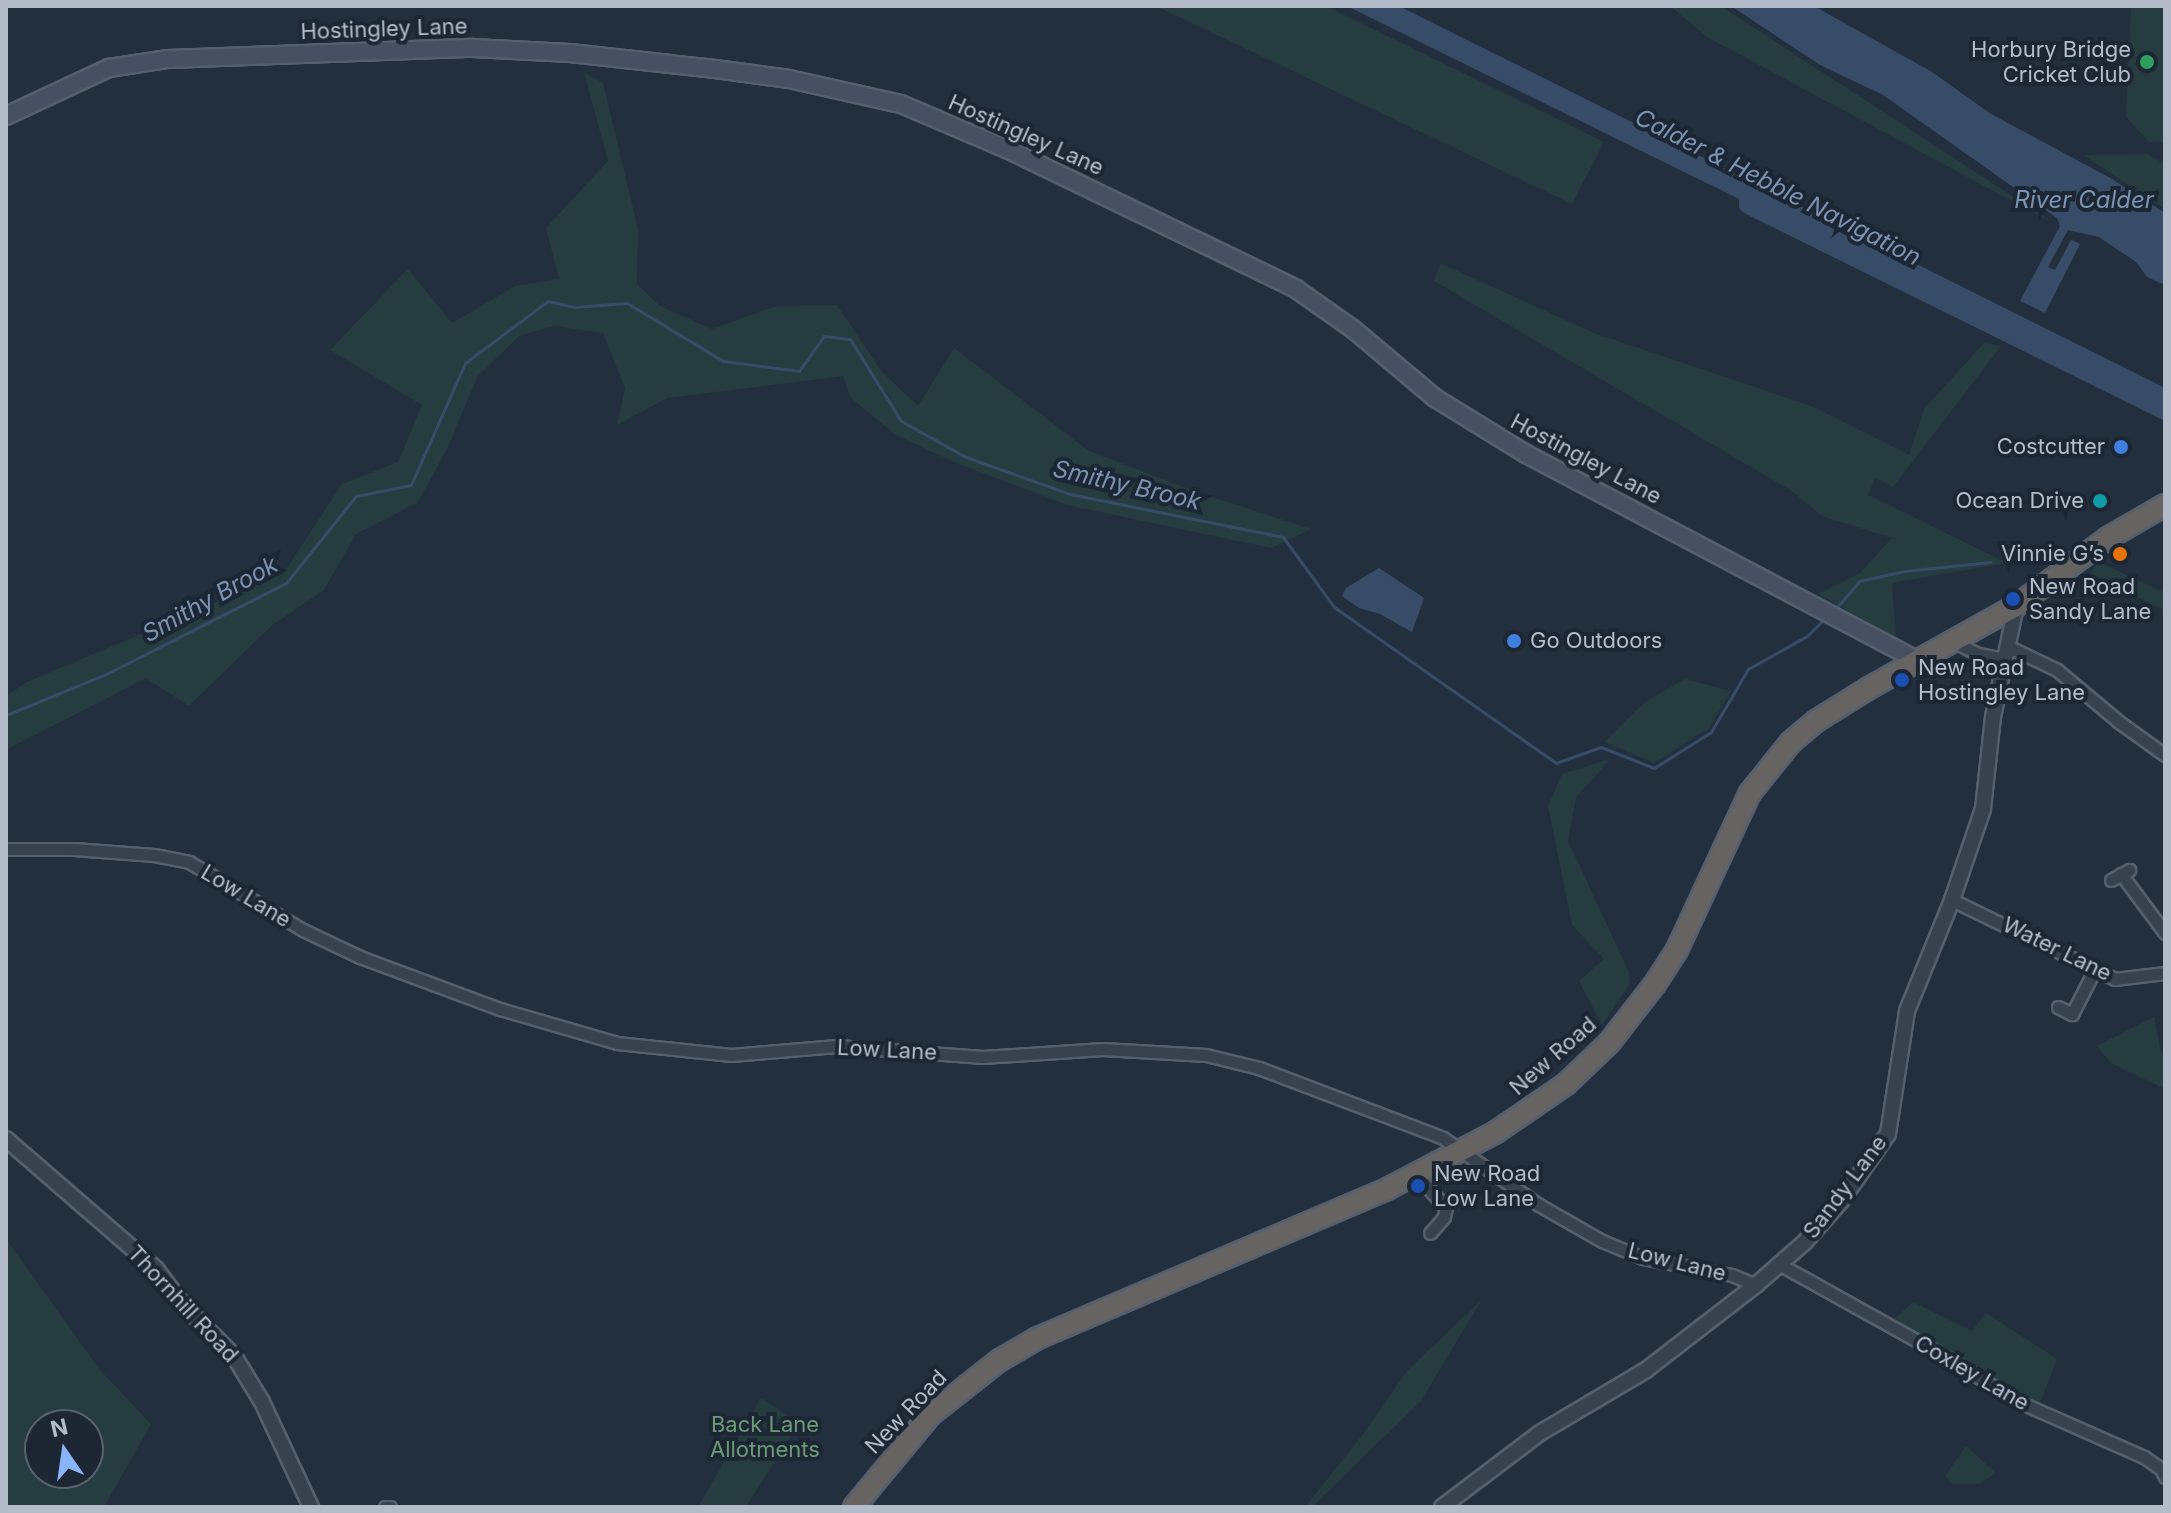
<!DOCTYPE html>
<html>
<head>
<meta charset="utf-8">
<style>
  body { margin:0 }
  #map { position:relative; width:2171px; height:1513px; overflow:hidden; background:#242f3e; font-family:Inter,sans-serif }
  div>[style] { position:absolute }
  [style*='--x'] { left:calc(var(--x)*1px); top:calc(var(--y)*1px); width:calc(var(--w)*1px); rotate:calc(var(--a)*1deg) }
  .green>* { inset:0; background:#263c3f }
  .water>* { inset:0; background:#394c67 }
  .stream>* { height:3px; margin:-1.5px; padding:0 1.5px; transform-origin:1.5px; border-radius:1.5px; background:#394c67 }
  .roads { filter:drop-shadow(2px 0 #565f6c) drop-shadow(-2px 0 #565f6c) drop-shadow(0 2px #565f6c) drop-shadow(0 -2px #565f6c) }
  .minor>* { height:11px; margin:-5.5px; padding:0 5.5px; transform-origin:5.5px; border-radius:5.5px; background:#38414e }
  .tertiary>* { height:14px; margin:-7px; padding:0 7px; transform-origin:7px; border-radius:7px; background:#38414e }
  .secondary>* { height:16px; margin:-8px; padding:0 8px; transform-origin:8px; border-radius:8px; background:#465061 }
  .trunk>* { height:20px; margin:-10px; padding:0 10px; transform-origin:10px; border-radius:10px; background:#656462 }
  .dots>* { width:22px; height:22px; translate:-50% -50%; box-sizing:border-box; border:4px solid #1d2633; border-radius:50% }
  span { translate:-50% -50%; white-space:nowrap; text-align:center; line-height:1.15; -webkit-text-stroke:8px #1d2633; paint-order:stroke }
  .street-label { font-size:22px; color:#b4bcc9 }
  .poi-label { font-size:22px; color:#b4bcc9 }
  .right { translate:-100% -50%; text-align:right }
  .left { translate:0 -50%; text-align:left }
  .park-label { font-size:22px; color:#6b9a76 }
  .water-label { font-size:24px; color:#7c92b1; font-style:italic }
  .frame { position:absolute; inset:0; border:8px solid #b4bcc9; pointer-events:none }
  .north { position:absolute; left:24px; top:1409px; width:80px; height:80px; box-sizing:border-box; background:#1d2633; border:2px solid #59626f; border-radius:50%; rotate:347deg; font-size:22px; font-weight:700; line-height:32px; text-align:center; color:#b4bcc9 }
  .north::after { content:''; display:block; margin:auto; width:28px; height:36px; background:#8ab4f8; clip-path:polygon(50% 0,100% 100%,50% 72%,0 100%) }
</style>
</head>
<body>
<div id="map">
  <div class="green">
    <i style="clip-path:polygon(1156px 6px,1326px 6px,1604px 142px,1572px 204px)"></i>
    <i style="clip-path:polygon(1670px 6px,1721px 6px,2055px 224px,1707px 37px)"></i>
    <i style="clip-path:polygon(2131px 6px,2165px 6px,2165px 142px,2149px 142px,2126px 117px)"></i>
    <i style="clip-path:polygon(584px 72px,603px 83px,638px 229px,637px 284px,660px 306px,712px 329px,776px 306px,837px 305px,882px 372px,918px 406px,954px 348px,1089px 451px,1200px 493px,1311px 529px,1271px 548px,1067px 505px,954px 462px,896px 435px,851px 398px,843px 376px,667px 398px,617px 425px,625px 388px,603px 333px,554px 326px,519px 336px,477px 377px,448px 447px,418px 502px,356px 534px,324px 590px,271px 626px,189px 706px,146px 678px,6px 750px,6px 696px,27px 682px,283px 574px,342px 484px,398px 462px,422px 405px,330px 350px,408px 269px,452px 323px,515px 286px,559px 279px,546px 228px,608px 161px)"></i>
    <i style="clip-path:polygon(2147px 154px,2165px 164px,2165px 209px,2083px 155px)"></i>
    <i style="clip-path:polygon(1440px 263px,1594px 333px,1811px 406px,1909px 455px,1924px 409px,1984px 343px,2001px 346px,1893px 487px,1875px 478px,1868px 495px,2007px 563px,1892px 583px,1896px 638px,1818px 594px,1860px 573px,1892px 538px,1822px 516px,1792px 491px,1434px 281px)"></i>
    <i style="clip-path:polygon(2099px 562px,2165px 593px,2165px 610px,2088px 575px)"></i>
    <i style="clip-path:polygon(1685px 679px,1731px 691px,1709px 728px,1654px 763px,1604px 742px,1645px 702px)"></i>
    <i style="clip-path:polygon(1610px 759px,1576px 798px,1568px 841px,1629px 972px,1630px 984px,1602px 1025px,1579px 981px,1604px 959px,1572px 925px,1548px 806px,1562px 774px)"></i>
    <i style="clip-path:polygon(2154px 1017px,2161px 1053px,2165px 1052px,2165px 1089px,2111px 1063px,2097px 1046px)"></i>
    <i style="clip-path:polygon(evenodd,6px 1239px,100px 1370px,151px 1424px,104px 1507px,6px 1507px,6px 1239px,40px 1425px,88px 1425px,88px 1473px,40px 1473px,40px 1425px)"></i>
    <i style="clip-path:polygon(1482px 1299px,1421px 1401px,1312px 1507px,1305px 1507px,1364px 1433px,1407px 1371px)"></i>
    <i style="clip-path:polygon(1913px 1302px,1972px 1331px,1986px 1313px,2057px 1359px,2039px 1405px,1892px 1321px)"></i>
    <i style="clip-path:polygon(761px 1398px,799px 1423px,746px 1507px,698px 1507px)"></i>
    <i style="clip-path:polygon(1966px 1446px,1996px 1473px,1980px 1484px,1952px 1484px,1945px 1476px)"></i>
  </div>
  <div class="water">
    <i style="clip-path:polygon(1347px 6px,1399px 6px,2165px 388px,2165px 421px,1744px 213px,1739px 208px,1739px 199px)"></i>
    <i style="clip-path:polygon(1731px 6px,1814px 6px,1932px 72px,1991px 114px,2112px 179px,2165px 213px,2165px 285px,2147px 277px,2136px 262px,2099px 237px,2068px 230px,2048px 267px,2055px 270px,2071px 240px,2080px 244px,2045px 313px,2020px 301px,2060px 226px,2057px 218px,1883px 95px,1820px 65px)"></i>
    <i style="clip-path:polygon(1379px 568px,1424px 598px,1412px 632px,1380px 614px,1359px 608px,1342px 596px,1346px 588px)"></i>
  </div>
  <div class="stream">
    <i style="--x:1837;--y:607;--w:35;--a:-49"></i>
    <i style="--x:1860;--y:581;--w:45;--a:-12.8"></i>
    <i style="--x:1904;--y:571;--w:87;--a:-5.9"></i>
    <i style="--x:6;--y:715;--w:108;--a:-22.3"></i>
    <i style="--x:106;--y:674;--w:202;--a:-26.8"></i>
    <i style="--x:286;--y:583;--w:112;--a:-51.2"></i>
    <i style="--x:356;--y:496;--w:56;--a:-11.3"></i>
    <i style="--x:411;--y:485;--w:133;--a:-66.1"></i>
    <i style="--x:465;--y:363;--w:104;--a:-36.8"></i>
    <i style="--x:548;--y:301;--w:27;--a:13"></i>
    <i style="--x:574;--y:307;--w:53;--a:-4.3"></i>
    <i style="--x:627;--y:303;--w:112;--a:31.1"></i>
    <i style="--x:723;--y:361;--w:77;--a:7.5"></i>
    <i style="--x:799;--y:371;--w:43;--a:-54.5"></i>
    <i style="--x:824;--y:336;--w:26;--a:7"></i>
    <i style="--x:850;--y:339;--w:97;--a:58.1"></i>
    <i style="--x:901;--y:421;--w:74;--a:29"></i>
    <i style="--x:966;--y:457;--w:110;--a:19.6"></i>
    <i style="--x:1070;--y:494;--w:217;--a:11.4"></i>
    <i style="--x:1283;--y:537;--w:87;--a:53.9"></i>
    <i style="--x:1334;--y:607;--w:271;--a:35.1"></i>
    <i style="--x:1556;--y:763;--w:48;--a:-19.6"></i>
    <i style="--x:1601;--y:747;--w:57;--a:21.6"></i>
    <i style="--x:1654;--y:768;--w:67;--a:-32.3"></i>
    <i style="--x:1711;--y:732;--w:73;--a:-59.6"></i>
    <i style="--x:1748;--y:669;--w:68;--a:-29.2"></i>
    <i style="--x:1807;--y:636;--w:25;--a:-45"></i>
  </div>
  <div class="roads">
    <div class="minor">
      <i style="--x:1955;--y:642;--w:26;--a:28"></i>
      <i style="--x:1978;--y:654;--w:26;--a:11"></i>
      <i style="--x:2007;--y:646;--w:55;--a:25.6"></i>
      <i style="--x:2057;--y:670;--w:81;--a:40"></i>
      <i style="--x:2119;--y:722;--w:57;--a:35.7"></i>
      <i style="--x:6;--y:849;--w:68;--a:0"></i>
      <i style="--x:74;--y:849;--w:80;--a:4.3"></i>
      <i style="--x:154;--y:855;--w:36;--a:11"></i>
      <i style="--x:189;--y:862;--w:133;--a:30.8"></i>
      <i style="--x:303;--y:930;--w:63;--a:25.3"></i>
      <i style="--x:360;--y:957;--w:149;--a:20.4"></i>
      <i style="--x:500;--y:1009;--w:122;--a:16.2"></i>
      <i style="--x:617;--y:1043;--w:115;--a:6"></i>
      <i style="--x:731;--y:1055;--w:106;--a:-4.9"></i>
      <i style="--x:837;--y:1046;--w:146;--a:4.3"></i>
      <i style="--x:983;--y:1057;--w:120;--a:-3.8"></i>
      <i style="--x:1103;--y:1049;--w:103;--a:3.3"></i>
      <i style="--x:1206;--y:1055;--w:55;--a:13.8"></i>
      <i style="--x:1259;--y:1068;--w:197;--a:20.8"></i>
      <i style="--x:1443;--y:1138;--w:117;--a:34.9"></i>
      <i style="--x:1539;--y:1205;--w:73;--a:29.7"></i>
      <i style="--x:1602;--y:1241;--w:44;--a:22.5"></i>
      <i style="--x:1643;--y:1258;--w:91;--a:10.8"></i>
      <i style="--x:1732;--y:1275;--w:26;--a:23"></i>
      <i style="--x:2121;--y:874;--w:74;--a:53.3"></i>
      <i style="--x:2111;--y:880;--w:21;--a:-29"></i>
      <i style="--x:1952;--y:900;--w:181;--a:25.9"></i>
      <i style="--x:2115;--y:979;--w:50;--a:-6.8"></i>
      <i style="--x:2058;--y:1007;--w:16;--a:27"></i>
      <i style="--x:2072;--y:1014;--w:48;--a:-62.9"></i>
      <i style="--x:1416;--y:1174;--w:45;--a:48.6"></i>
      <i style="--x:1446;--y:1208;--w:9;--a:103"></i>
      <i style="--x:1444;--y:1217;--w:21;--a:131"></i>
      <i style="--x:1779;--y:1264;--w:193;--a:29.1"></i>
      <i style="--x:1948;--y:1358;--w:81;--a:31.9"></i>
      <i style="--x:2017;--y:1401;--w:139;--a:23.8"></i>
      <i style="--x:2144;--y:1457;--w:21;--a:35"></i>
      <i style="--x:2161;--y:1469;--w:9;--a:63"></i>
      <i style="--x:385;--y:1507;--w:5;--a:0"></i>
    </div>
    <div class="tertiary">
      <i style="--x:6;--y:1139;--w:198;--a:40.9"></i>
      <i style="--x:156;--y:1269;--w:45;--a:53.1"></i>
      <i style="--x:183;--y:1305;--w:72;--a:45"></i>
      <i style="--x:234;--y:1356;--w:54;--a:58.7"></i>
      <i style="--x:262;--y:1402;--w:116;--a:65"></i>
      <i style="--x:1442;--y:1507;--w:123;--a:-37.1"></i>
      <i style="--x:1540;--y:1433;--w:123;--a:-30.7"></i>
      <i style="--x:1646;--y:1370;--w:139;--a:-37.7"></i>
      <i style="--x:1756;--y:1285;--w:65;--a:-41.3"></i>
      <i style="--x:1805;--y:1242;--w:55;--a:-48.7"></i>
      <i style="--x:1841;--y:1201;--w:82;--a:-55"></i>
      <i style="--x:1888;--y:1134;--w:124;--a:-81.2"></i>
      <i style="--x:1907;--y:1011;--w:120;--a:-67.9"></i>
      <i style="--x:1952;--y:900;--w:96;--a:-71.2"></i>
      <i style="--x:1983;--y:809;--w:93;--a:-83.8"></i>
      <i style="--x:1993;--y:717;--w:113;--a:-78.3"></i>
    </div>
    <div class="secondary">
      <i style="--x:6;--y:116;--w:114;--a:-25"></i>
      <i style="--x:109;--y:68;--w:60;--a:-8.7"></i>
      <i style="--x:168;--y:59;--w:305;--a:-2.1"></i>
      <i style="--x:473;--y:48;--w:97;--a:3"></i>
      <i style="--x:570;--y:53;--w:146;--a:6.3"></i>
      <i style="--x:715;--y:69;--w:75;--a:7.7"></i>
      <i style="--x:789;--y:79;--w:115;--a:12.6"></i>
      <i style="--x:901;--y:104;--w:117;--a:23.1"></i>
      <i style="--x:1009;--y:150;--w:319;--a:25.8"></i>
      <i style="--x:1296;--y:289;--w:70;--a:35.1"></i>
      <i style="--x:1353;--y:329;--w:107;--a:40.1"></i>
      <i style="--x:1435;--y:398;--w:107;--a:31.6"></i>
      <i style="--x:1526;--y:454;--w:446;--a:27.8"></i>
    </div>
    <div class="trunk">
      <i style="--x:854;--y:1507;--w:119;--a:-50.4"></i>
      <i style="--x:930;--y:1415;--w:89;--a:-38.2"></i>
      <i style="--x:1000;--y:1360;--w:44;--a:-30.1"></i>
      <i style="--x:1038;--y:1338;--w:379;--a:-23.1"></i>
      <i style="--x:1387;--y:1189;--w:123;--a:-27.6"></i>
      <i style="--x:1496;--y:1132;--w:85;--a:-34.4"></i>
      <i style="--x:1566;--y:1084;--w:59;--a:-43.6"></i>
      <i style="--x:1609;--y:1043;--w:75;--a:-52.1"></i>
      <i style="--x:1655;--y:984;--w:40;--a:-57.1"></i>
      <i style="--x:1677;--y:950;--w:173;--a:-65.1"></i>
      <i style="--x:1750;--y:793;--w:65;--a:-51.2"></i>
      <i style="--x:1791;--y:742;--w:33;--a:-40"></i>
      <i style="--x:1816;--y:721;--w:62;--a:-31.9"></i>
      <i style="--x:1869;--y:688;--w:168;--a:-29.2"></i>
      <i style="--x:2016;--y:606;--w:114;--a:-36.5"></i>
      <i style="--x:2108;--y:538;--w:66;--a:-30.1"></i>
    </div>
  </div>
  <div class="dots">
    <i style="left:2147px;top:62px;background:#2e9e5b"></i>
    <i style="left:2121px;top:447px;background:#3f7fe0"></i>
    <i style="left:2100px;top:501px;background:#0f9aa8"></i>
    <i style="left:2120px;top:554px;background:#e8710a"></i>
    <i style="left:2013px;top:599px;background:#1a4fb4"></i>
    <i style="left:1514px;top:641px;background:#3f7fe0"></i>
    <i style="left:1902px;top:680px;background:#1a4fb4"></i>
    <i style="left:1418px;top:1186px;background:#1a4fb4"></i>
  </div>
  <div class="street-label">
    <span style="left:384px;top:29px;rotate:-2deg">Hostingley Lane</span>
    <span style="left:1026px;top:135px;rotate:24deg">Hostingley Lane</span>
    <span style="left:1586px;top:459px;rotate:28deg">Hostingley Lane</span>
    <span style="left:246px;top:896px;rotate:31deg">Low Lane</span>
    <span style="left:2057px;top:949px;rotate:26deg">Water Lane</span>
    <span style="left:887px;top:1050px;rotate:3deg">Low Lane</span>
    <span style="left:1553px;top:1056px;rotate:-41deg">New Road</span>
    <span style="left:1845px;top:1187px;rotate:-53deg">Sandy Lane</span>
    <span style="left:1677px;top:1262px;rotate:14deg">Low Lane</span>
    <span style="left:183px;top:1304px;rotate:47deg">Thornhill Road</span>
    <span style="left:1972px;top:1373px;rotate:30deg">Coxley Lane</span>
    <span style="left:906px;top:1412px;rotate:-46deg">New Road</span>
  </div>
  <div class="poi-label">
    <span class="right" style="left:2131px;top:62px">Horbury Bridge<br>Cricket Club</span>
    <span class="right" style="left:2105px;top:447px">Costcutter</span>
    <span class="right" style="left:2084px;top:501px">Ocean Drive</span>
    <span class="right" style="left:2104px;top:554px">Vinnie G’s</span>
    <span class="left" style="left:2029px;top:599px">New Road<br>Sandy Lane</span>
    <span class="left" style="left:1530px;top:641px">Go Outdoors</span>
    <span class="left" style="left:1918px;top:680px">New Road<br>Hostingley Lane</span>
    <span class="left" style="left:1434px;top:1186px">New Road<br>Low Lane</span>
  </div>
  <div class="park-label">
    <span style="left:765px;top:1437px">Back Lane<br>Allotments</span>
  </div>
  <div class="water-label">
    <span style="left:1778px;top:187px;rotate:27deg">Calder &amp; Hebble Navigation</span>
    <span style="left:2084px;top:200px">River Calder</span>
    <span style="left:1127px;top:485px;rotate:13deg">Smithy Brook</span>
    <span style="left:210px;top:599px;rotate:-29deg">Smithy Brook</span>
  </div>
  <div class="frame"></div>
  <div class="north">N</div>
</div>
</body>
</html>
